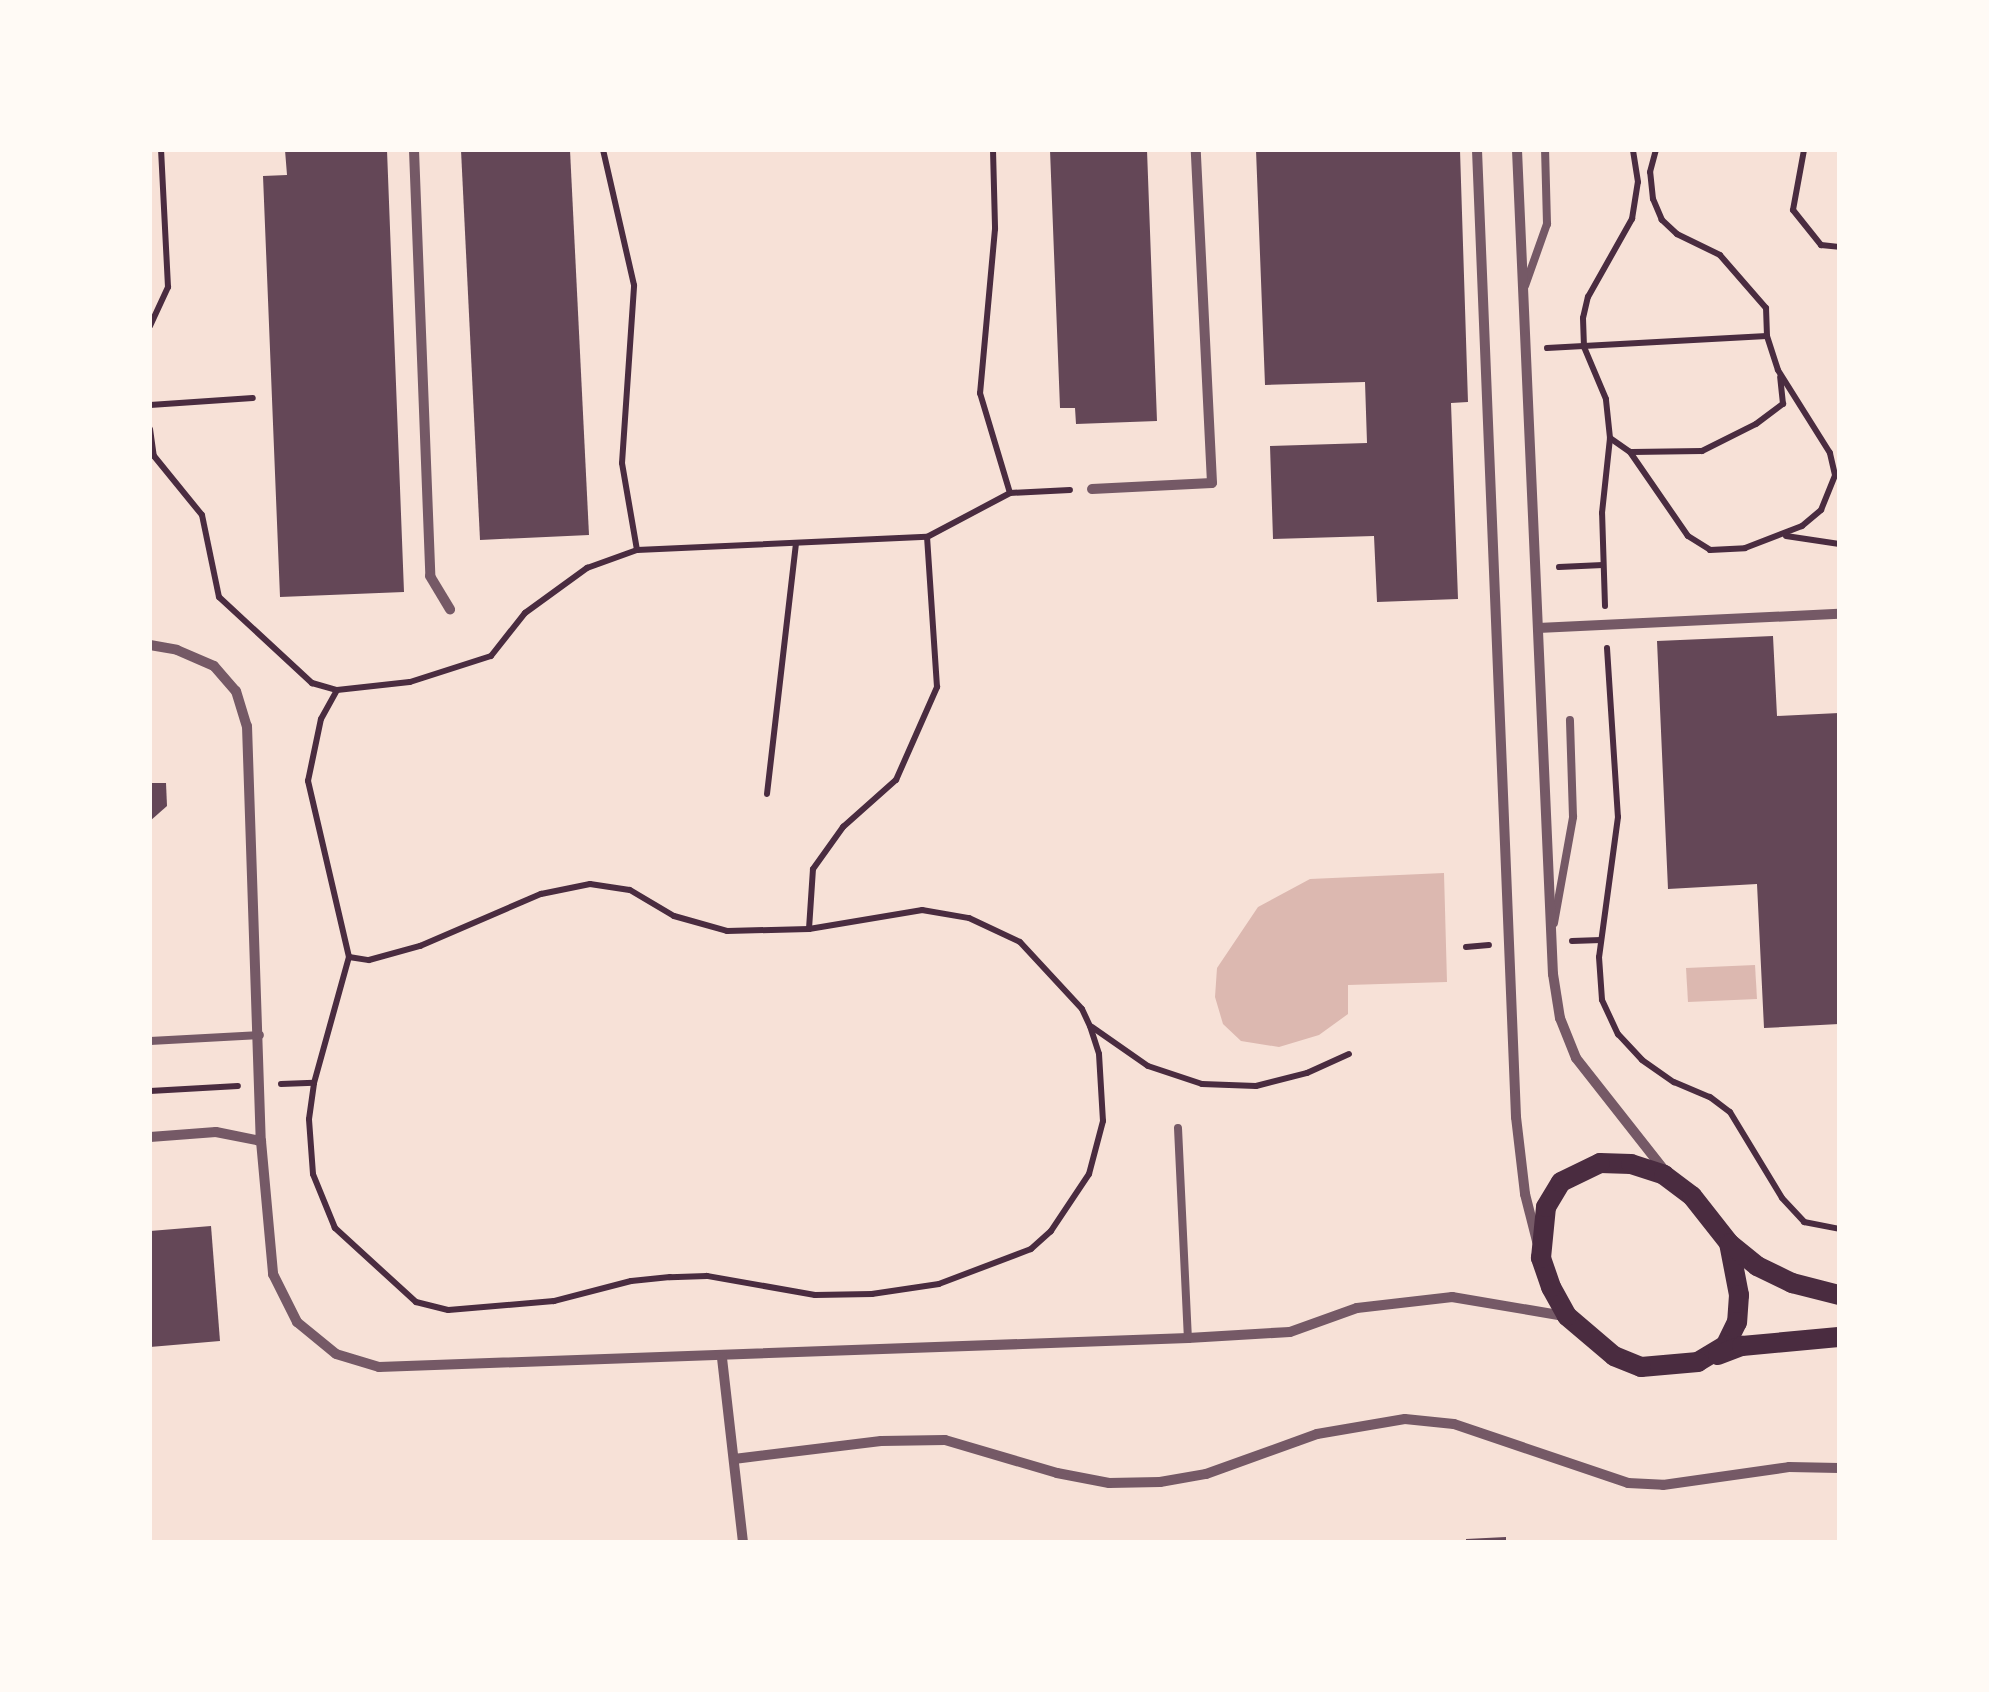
<!DOCTYPE html>
<html>
<head>
<meta charset="utf-8">
<style>
  body { margin:0 }
  #map { position:relative; width:1989px; height:1692px; overflow:hidden; background:#f7e1d7; font-family:Barlow,sans-serif }
  div>[style] { position:absolute }
  [style*='--x'] { left:calc(var(--x)*1px); top:calc(var(--y)*1px); width:calc(var(--w)*1px); rotate:calc(var(--a)*1deg) }
  .water>* { inset:0; background:#dcb8b0 }
  .building>* { inset:0; background:#644757 }
  .path>* { height:6px; margin:-3px; padding:0 3px; transform-origin:3px; border-radius:3px; background:#4a2c40 }
  .service>* { height:8px; margin:-4px; padding:0 4px; transform-origin:4px; border-radius:4px; background:#755966 }
  .minor>* { height:10px; margin:-5px; padding:0 5px; transform-origin:5px; border-radius:5px; background:#755966 }
  .secondary>* { height:20px; margin:-10px; padding:0 10px; transform-origin:10px; border-radius:10px; background:#4a2c40 }
  span { translate:-50% -50%; white-space:nowrap; text-align:center; line-height:1.15; -webkit-text-stroke:8px #fffaf5; paint-order:stroke }
  .frame { position:absolute; inset:0; border:152px solid #fffaf5; pointer-events:none }
</style>
</head>
<body>
<div id="map">
  <div class="water">
    <i style="clip-path:polygon(1444px 873px,1447px 982px,1348px 985px,1348px 1014px,1319px 1035px,1279px 1047px,1241px 1041px,1223px 1024px,1215px 997px,1217px 968px,1258px 907px,1310px 879px)"></i>
    <i style="clip-path:polygon(1755px 965px,1757px 999px,1688px 1002px,1686px 968px)"></i>
  </div>
  <div class="building">
    <i style="clip-path:polygon(285px 150px,387px 150px,404px 592px,280px 597px,263px 176px,287px 175px)"></i>
    <i style="clip-path:polygon(461px 150px,570px 150px,589px 535px,480px 540px)"></i>
    <i style="clip-path:polygon(1050px 150px,1147px 150px,1157px 421px,1076px 424px,1075px 408px,1060px 408px)"></i>
    <i style="clip-path:polygon(1256px 150px,1460px 150px,1468px 402px,1451px 403px,1458px 599px,1377px 602px,1374px 536px,1273px 539px,1270px 446px,1367px 443px,1365px 382px,1265px 385px)"></i>
    <i style="clip-path:polygon(1773px 636px,1777px 716px,1839px 713px,1839px 1024px,1764px 1028px,1757px 884px,1668px 889px,1657px 641px)"></i>
    <i style="clip-path:polygon(150px 783px,166px 783px,167px 806px,150px 821px)"></i>
    <i style="clip-path:polygon(211px 1226px,220px 1341px,150px 1347px,150px 1231px)"></i>
    <i style="clip-path:polygon(1506px 1537px,1506px 1542px,1466px 1542px,1466px 1539px)"></i>
  </div>
  <div class="path">
    <i style="--x:993;--y:150;--w:79;--a:88.5"></i>
    <i style="--x:995;--y:229;--w:165;--a:95.2"></i>
    <i style="--x:980;--y:393;--w:104;--a:73.3"></i>
    <i style="--x:1804;--y:150;--w:61;--a:100.4"></i>
    <i style="--x:1793;--y:210;--w:45;--a:51.3"></i>
    <i style="--x:1821;--y:245;--w:18;--a:6"></i>
    <i style="--x:150;--y:326;--w:43;--a:-65.2"></i>
    <i style="--x:168;--y:287;--w:137;--a:-92.9"></i>
    <i style="--x:1547;--y:348;--w:220;--a:-3.1"></i>
    <i style="--x:150;--y:405;--w:103;--a:-3.9"></i>
    <i style="--x:150;--y:429;--w:27;--a:82"></i>
    <i style="--x:154;--y:456;--w:76;--a:50.9"></i>
    <i style="--x:202;--y:515;--w:84;--a:78.3"></i>
    <i style="--x:219;--y:597;--w:127;--a:42.8"></i>
    <i style="--x:312;--y:683;--w:26;--a:16"></i>
    <i style="--x:1610;--y:438;--w:24;--a:35"></i>
    <i style="--x:1630;--y:452;--w:102;--a:55.4"></i>
    <i style="--x:1688;--y:536;--w:26;--a:32"></i>
    <i style="--x:1710;--y:550;--w:35;--a:-3"></i>
    <i style="--x:1745;--y:548;--w:61;--a:-21.1"></i>
    <i style="--x:1802;--y:526;--w:25;--a:-40"></i>
    <i style="--x:1821;--y:510;--w:38;--a:-68"></i>
    <i style="--x:1835;--y:475;--w:23;--a:-103"></i>
    <i style="--x:1830;--y:453;--w:98;--a:-122.1"></i>
    <i style="--x:1778;--y:370;--w:36;--a:-108"></i>
    <i style="--x:1767;--y:336;--w:28;--a:-92"></i>
    <i style="--x:1766;--y:308;--w:70;--a:-131"></i>
    <i style="--x:1720;--y:255;--w:48;--a:-154"></i>
    <i style="--x:1677;--y:234;--w:21;--a:-137"></i>
    <i style="--x:1662;--y:220;--w:23;--a:-113"></i>
    <i style="--x:1653;--y:199;--w:27;--a:-96"></i>
    <i style="--x:1650;--y:172;--w:23;--a:-75"></i>
    <i style="--x:1632;--y:452;--w:70;--a:-0.8"></i>
    <i style="--x:1702;--y:451;--w:60;--a:-26.6"></i>
    <i style="--x:1756;--y:424;--w:34;--a:-37"></i>
    <i style="--x:1783;--y:404;--w:27;--a:-96"></i>
    <i style="--x:1786;--y:536;--w:54;--a:8.6"></i>
    <i style="--x:637;--y:550;--w:290;--a:-2.6"></i>
    <i style="--x:927;--y:537;--w:94;--a:-27.9"></i>
    <i style="--x:1010;--y:493;--w:60;--a:-2.9"></i>
    <i style="--x:1559;--y:567;--w:44;--a:-2.6"></i>
    <i style="--x:1605;--y:606;--w:93;--a:-91.8"></i>
    <i style="--x:1602;--y:513;--w:75;--a:-83.9"></i>
    <i style="--x:1610;--y:438;--w:39;--a:-96"></i>
    <i style="--x:1606;--y:399;--w:56;--a:-112.9"></i>
    <i style="--x:1584;--y:347;--w:29;--a:-92"></i>
    <i style="--x:1583;--y:318;--w:22;--a:-77"></i>
    <i style="--x:1588;--y:297;--w:90;--a:-60.6"></i>
    <i style="--x:1632;--y:219;--w:37;--a:-81"></i>
    <i style="--x:1638;--y:182;--w:32;--a:-99"></i>
    <i style="--x:1607;--y:648;--w:169;--a:86.3"></i>
    <i style="--x:1618;--y:817;--w:141;--a:97.7"></i>
    <i style="--x:1599;--y:957;--w:43;--a:86"></i>
    <i style="--x:1602;--y:1000;--w:38;--a:65"></i>
    <i style="--x:1618;--y:1034;--w:35;--a:47"></i>
    <i style="--x:1642;--y:1060;--w:39;--a:35"></i>
    <i style="--x:1674;--y:1082;--w:39;--a:23"></i>
    <i style="--x:1710;--y:1097;--w:25;--a:37"></i>
    <i style="--x:1730;--y:1112;--w:100;--a:58.8"></i>
    <i style="--x:1782;--y:1198;--w:33;--a:47"></i>
    <i style="--x:1804;--y:1222;--w:36;--a:11"></i>
    <i style="--x:767;--y:794;--w:252;--a:-83.4"></i>
    <i style="--x:809;--y:929;--w:60;--a:-86.2"></i>
    <i style="--x:813;--y:869;--w:52;--a:-54.5"></i>
    <i style="--x:843;--y:827;--w:71;--a:-41.6"></i>
    <i style="--x:896;--y:780;--w:102;--a:-66.2"></i>
    <i style="--x:937;--y:687;--w:150;--a:-93.8"></i>
    <i style="--x:1572;--y:941;--w:29;--a:-2"></i>
    <i style="--x:1466;--y:947;--w:23;--a:-5"></i>
    <i style="--x:349;--y:957;--w:20;--a:9"></i>
    <i style="--x:369;--y:960;--w:53;--a:-15.4"></i>
    <i style="--x:420;--y:946;--w:132;--a:-23.3"></i>
    <i style="--x:541;--y:894;--w:50;--a:-11.5"></i>
    <i style="--x:590;--y:884;--w:40;--a:8.5"></i>
    <i style="--x:630;--y:890;--w:51;--a:30.6"></i>
    <i style="--x:674;--y:916;--w:55;--a:15.8"></i>
    <i style="--x:727;--y:931;--w:82;--a:-1.4"></i>
    <i style="--x:809;--y:929;--w:115;--a:-9.5"></i>
    <i style="--x:922;--y:910;--w:48;--a:9.7"></i>
    <i style="--x:969;--y:918;--w:56;--a:25.2"></i>
    <i style="--x:1020;--y:942;--w:91;--a:47.2"></i>
    <i style="--x:1082;--y:1009;--w:19;--a:65"></i>
    <i style="--x:1090;--y:1026;--w:29;--a:72"></i>
    <i style="--x:1099;--y:1054;--w:67;--a:86.6"></i>
    <i style="--x:1103;--y:1121;--w:55;--a:104.8"></i>
    <i style="--x:1089;--y:1174;--w:69;--a:123.7"></i>
    <i style="--x:1051;--y:1231;--w:27;--a:138"></i>
    <i style="--x:1031;--y:1249;--w:98;--a:159.2"></i>
    <i style="--x:939;--y:1284;--w:68;--a:171.5"></i>
    <i style="--x:872;--y:1294;--w:57;--a:179"></i>
    <i style="--x:815;--y:1295;--w:110;--a:-170"></i>
    <i style="--x:707;--y:1276;--w:37;--a:178"></i>
    <i style="--x:670;--y:1277;--w:39;--a:174"></i>
    <i style="--x:631;--y:1281;--w:80;--a:165.4"></i>
    <i style="--x:554;--y:1301;--w:106;--a:175.1"></i>
    <i style="--x:448;--y:1310;--w:33;--a:-166"></i>
    <i style="--x:416;--y:1302;--w:110;--a:-137.6"></i>
    <i style="--x:335;--y:1228;--w:58;--a:-112.2"></i>
    <i style="--x:313;--y:1174;--w:55;--a:-94.2"></i>
    <i style="--x:309;--y:1119;--w:36;--a:-82"></i>
    <i style="--x:314;--y:1083;--w:131;--a:-74.5"></i>
    <i style="--x:349;--y:957;--w:181;--a:-103.1"></i>
    <i style="--x:308;--y:781;--w:63;--a:-78.2"></i>
    <i style="--x:321;--y:719;--w:33;--a:-61"></i>
    <i style="--x:337;--y:690;--w:73;--a:-6.3"></i>
    <i style="--x:410;--y:682;--w:85;--a:-17.8"></i>
    <i style="--x:491;--y:656;--w:55;--a:-51.7"></i>
    <i style="--x:525;--y:613;--w:77;--a:-36"></i>
    <i style="--x:587;--y:568;--w:53;--a:-19.8"></i>
    <i style="--x:637;--y:550;--w:88;--a:-99.8"></i>
    <i style="--x:622;--y:463;--w:178;--a:-86.1"></i>
    <i style="--x:634;--y:285;--w:139;--a:-102.9"></i>
    <i style="--x:1092;--y:1027;--w:68;--a:34.9"></i>
    <i style="--x:1148;--y:1066;--w:57;--a:18.4"></i>
    <i style="--x:1202;--y:1084;--w:54;--a:2.1"></i>
    <i style="--x:1256;--y:1086;--w:53;--a:-14.3"></i>
    <i style="--x:1307;--y:1073;--w:46;--a:-24.3"></i>
    <i style="--x:281;--y:1084;--w:33;--a:-2"></i>
    <i style="--x:150;--y:1091;--w:88;--a:-3.3"></i>
  </div>
  <div class="service">
    <i style="--x:1525;--y:286;--w:66;--a:-70.5"></i>
    <i style="--x:1547;--y:224;--w:74;--a:-91.5"></i>
    <i style="--x:1554;--y:923;--w:108;--a:-79.8"></i>
    <i style="--x:1573;--y:817;--w:97;--a:-91.8"></i>
    <i style="--x:150;--y:1041;--w:110;--a:-3.1"></i>
    <i style="--x:1178;--y:1128;--w:210;--a:87.3"></i>
  </div>
  <div class="minor">
    <i style="--x:414;--y:150;--w:426;--a:87.8"></i>
    <i style="--x:430;--y:576;--w:39;--a:59"></i>
    <i style="--x:1477;--y:150;--w:968;--a:87.69"></i>
    <i style="--x:1516;--y:1117;--w:78;--a:83.3"></i>
    <i style="--x:1525;--y:1194;--w:49;--a:75.7"></i>
    <i style="--x:1517;--y:150;--w:825;--a:87.5"></i>
    <i style="--x:1553;--y:974;--w:45;--a:81"></i>
    <i style="--x:1560;--y:1018;--w:43;--a:68.2"></i>
    <i style="--x:1576;--y:1058;--w:142;--a:51.8"></i>
    <i style="--x:1092;--y:489;--w:120;--a:-2.9"></i>
    <i style="--x:1212;--y:483;--w:333;--a:-92.8"></i>
    <i style="--x:1538;--y:628;--w:301;--a:-2.7"></i>
    <i style="--x:150;--y:645;--w:27;--a:10"></i>
    <i style="--x:177;--y:650;--w:40;--a:23.4"></i>
    <i style="--x:214;--y:666;--w:33;--a:49"></i>
    <i style="--x:236;--y:691;--w:37;--a:73"></i>
    <i style="--x:247;--y:726;--w:415;--a:88.1"></i>
    <i style="--x:261;--y:1141;--w:134;--a:84.8"></i>
    <i style="--x:273;--y:1274;--w:54;--a:63.4"></i>
    <i style="--x:297;--y:1322;--w:50;--a:39.4"></i>
    <i style="--x:336;--y:1354;--w:45;--a:16.8"></i>
    <i style="--x:379;--y:1367;--w:810;--a:-2.05"></i>
    <i style="--x:1188;--y:1338;--w:102;--a:-3.4"></i>
    <i style="--x:1290;--y:1332;--w:71;--a:-19.7"></i>
    <i style="--x:1357;--y:1308;--w:96;--a:-6.6"></i>
    <i style="--x:1452;--y:1297;--w:114;--a:9.6"></i>
    <i style="--x:150;--y:1137;--w:66;--a:-4.3"></i>
    <i style="--x:216;--y:1132;--w:46;--a:11.3"></i>
    <i style="--x:722;--y:1358;--w:185;--a:83.5"></i>
    <i style="--x:734;--y:1459;--w:148;--a:-7"></i>
    <i style="--x:881;--y:1441;--w:64;--a:-0.9"></i>
    <i style="--x:945;--y:1440;--w:117;--a:16.4"></i>
    <i style="--x:1057;--y:1473;--w:53;--a:10.9"></i>
    <i style="--x:1109;--y:1483;--w:51;--a:-1.1"></i>
    <i style="--x:1160;--y:1482;--w:47;--a:-9.9"></i>
    <i style="--x:1206;--y:1474;--w:118;--a:-19.8"></i>
    <i style="--x:1317;--y:1434;--w:89;--a:-9.7"></i>
    <i style="--x:1405;--y:1419;--w:49;--a:5.8"></i>
    <i style="--x:1454;--y:1424;--w:184;--a:18.7"></i>
    <i style="--x:1628;--y:1483;--w:35;--a:3"></i>
    <i style="--x:1663;--y:1485;--w:127;--a:-8.1"></i>
    <i style="--x:1789;--y:1467;--w:50;--a:1.1"></i>
  </div>
  <div class="secondary">
    <i style="--x:1600;--y:1163;--w:31;--a:2"></i>
    <i style="--x:1631;--y:1164;--w:35;--a:18"></i>
    <i style="--x:1664;--y:1175;--w:35;--a:37"></i>
    <i style="--x:1692;--y:1196;--w:60;--a:51.8"></i>
    <i style="--x:1729;--y:1243;--w:53;--a:79.1"></i>
    <i style="--x:1739;--y:1295;--w:27;--a:94"></i>
    <i style="--x:1737;--y:1322;--w:25;--a:116"></i>
    <i style="--x:1726;--y:1345;--w:33;--a:149"></i>
    <i style="--x:1698;--y:1362;--w:57;--a:175"></i>
    <i style="--x:1641;--y:1367;--w:29;--a:-158"></i>
    <i style="--x:1614;--y:1356;--w:62;--a:-139.6"></i>
    <i style="--x:1567;--y:1316;--w:33;--a:-119"></i>
    <i style="--x:1551;--y:1287;--w:31;--a:-109"></i>
    <i style="--x:1541;--y:1258;--w:51;--a:-84.4"></i>
    <i style="--x:1546;--y:1207;--w:29;--a:-59"></i>
    <i style="--x:1561;--y:1182;--w:43;--a:-26"></i>
    <i style="--x:1730;--y:1244;--w:35;--a:39"></i>
    <i style="--x:1757;--y:1266;--w:39;--a:26"></i>
    <i style="--x:1792;--y:1283;--w:49;--a:14.3"></i>
    <i style="--x:1718;--y:1355;--w:26;--a:-21"></i>
    <i style="--x:1742;--y:1346;--w:97;--a:-5.3"></i>
  </div>
  <div class="frame"></div>
</div>
</body>
</html>
